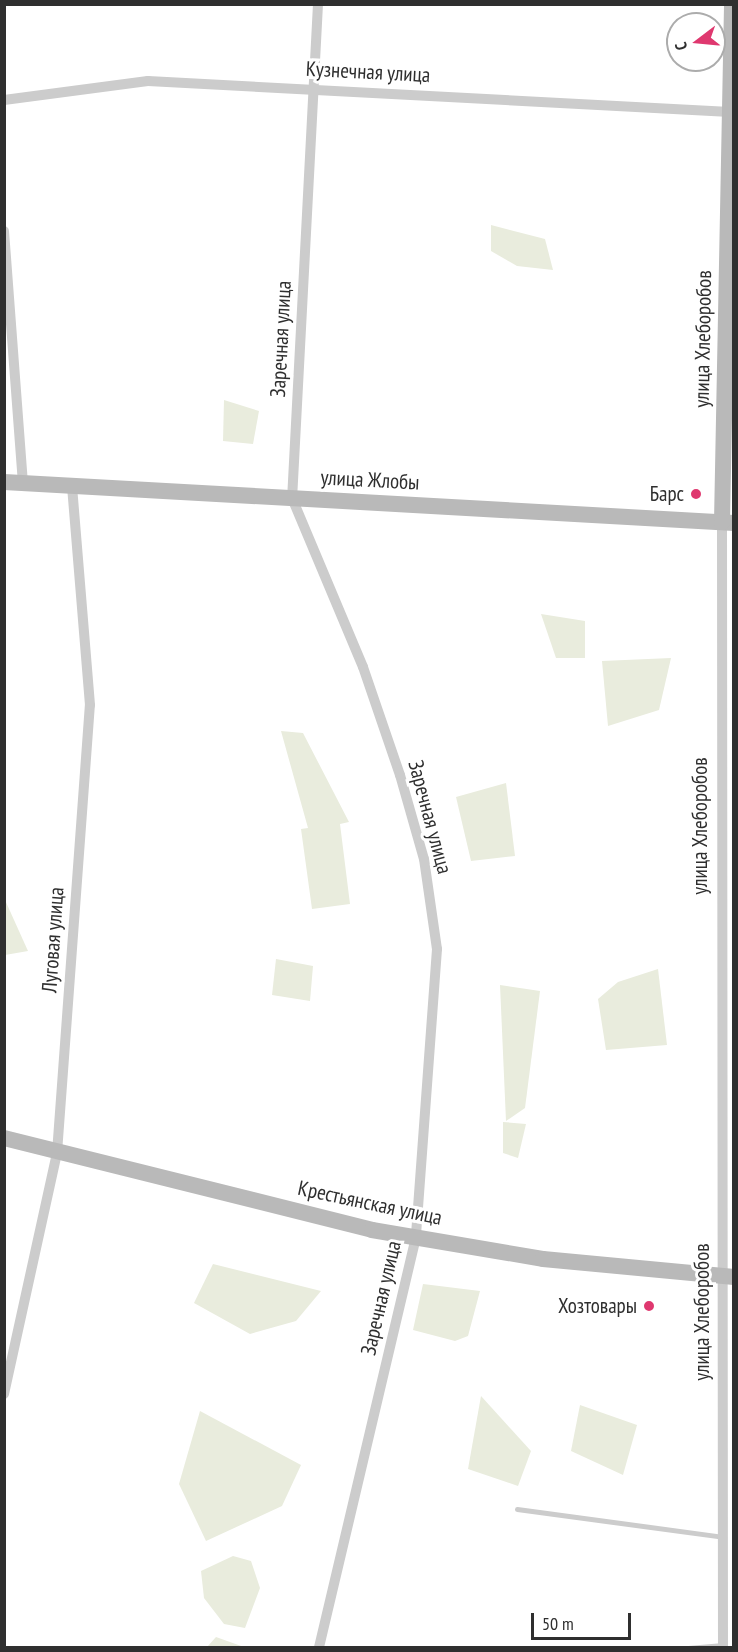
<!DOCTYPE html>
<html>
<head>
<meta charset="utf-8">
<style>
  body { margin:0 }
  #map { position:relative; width:738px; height:1652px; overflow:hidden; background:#fff; font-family:"PT Sans Narrow",sans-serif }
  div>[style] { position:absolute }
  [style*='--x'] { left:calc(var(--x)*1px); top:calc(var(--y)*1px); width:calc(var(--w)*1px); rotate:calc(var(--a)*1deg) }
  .green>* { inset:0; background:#e9ecdd }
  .lane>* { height:5px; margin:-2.5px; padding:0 2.5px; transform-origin:2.5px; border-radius:2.5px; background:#ccc }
  .street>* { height:10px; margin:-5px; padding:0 5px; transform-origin:5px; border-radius:5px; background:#ccc }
  .secondary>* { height:16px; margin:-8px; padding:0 8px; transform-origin:8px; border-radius:8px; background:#b9b9b9 }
  .dots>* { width:16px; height:16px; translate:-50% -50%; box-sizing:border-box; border:3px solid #fff; border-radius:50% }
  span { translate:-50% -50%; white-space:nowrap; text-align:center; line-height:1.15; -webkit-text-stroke:6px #fff; paint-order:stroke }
  .street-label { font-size:21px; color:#2f2f2f }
  .poi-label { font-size:21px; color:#2f2f2f }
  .right { translate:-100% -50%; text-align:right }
  .frame { position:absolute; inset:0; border:6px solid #2f2f2f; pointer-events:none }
  .north { position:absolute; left:666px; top:12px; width:60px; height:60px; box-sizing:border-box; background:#fff; border:2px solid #acacac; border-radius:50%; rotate:254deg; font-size:16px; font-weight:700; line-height:24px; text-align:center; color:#2f2f2f }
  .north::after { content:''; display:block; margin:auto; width:21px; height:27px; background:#df386f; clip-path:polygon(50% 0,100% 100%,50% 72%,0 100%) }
  .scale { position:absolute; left:531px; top:1613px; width:100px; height:27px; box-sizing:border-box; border:3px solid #2f2f2f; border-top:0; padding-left:8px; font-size:18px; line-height:21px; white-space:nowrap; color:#2f2f2f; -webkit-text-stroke:4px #fff; paint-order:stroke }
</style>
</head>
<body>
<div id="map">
  <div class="green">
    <i style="clip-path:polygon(491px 225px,545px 239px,553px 270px,517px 266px,491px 251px)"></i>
    <i style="clip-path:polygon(224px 400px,259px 411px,253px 444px,223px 441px)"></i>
    <i style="clip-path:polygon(541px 614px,585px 621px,585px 658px,556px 658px)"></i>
    <i style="clip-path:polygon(671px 658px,659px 710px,608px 726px,602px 661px)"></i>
    <i style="clip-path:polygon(281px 731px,303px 733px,349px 822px,340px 824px,350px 904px,312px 909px,301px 829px,308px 828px)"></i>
    <i style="clip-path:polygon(506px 783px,515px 856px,471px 861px,456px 797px)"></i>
    <i style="clip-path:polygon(5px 900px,28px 951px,5px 955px)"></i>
    <i style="clip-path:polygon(276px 959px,313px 966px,310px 1001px,272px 995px)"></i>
    <i style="clip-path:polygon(658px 969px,667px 1045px,606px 1050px,598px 999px,618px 982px)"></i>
    <i style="clip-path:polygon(500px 985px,540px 991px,525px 1108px,506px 1121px)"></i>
    <i style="clip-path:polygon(503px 1122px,526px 1124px,518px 1158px,503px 1153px)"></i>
    <i style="clip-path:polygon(213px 1264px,321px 1291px,296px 1321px,250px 1334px,194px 1303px)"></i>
    <i style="clip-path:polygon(423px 1284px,480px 1291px,468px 1336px,455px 1341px,413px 1330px)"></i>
    <i style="clip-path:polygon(481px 1396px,531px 1451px,518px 1486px,468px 1469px)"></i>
    <i style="clip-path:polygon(580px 1405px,637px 1425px,623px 1475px,571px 1451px)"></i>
    <i style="clip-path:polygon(200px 1411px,301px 1465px,282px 1506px,206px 1541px,179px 1484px)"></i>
    <i style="clip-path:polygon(233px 1556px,251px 1561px,260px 1588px,245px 1628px,224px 1624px,204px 1598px,201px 1571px)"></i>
    <i style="clip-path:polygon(216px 1637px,244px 1647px,207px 1647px)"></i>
  </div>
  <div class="lane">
    <i style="--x:517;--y:1509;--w:208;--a:7.7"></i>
    <i style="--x:688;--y:1648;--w:35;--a:-5"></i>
  </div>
  <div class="street">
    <i style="--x:318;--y:4;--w:495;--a:93"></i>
    <i style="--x:292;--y:498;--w:183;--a:67.2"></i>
    <i style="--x:363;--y:667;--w:114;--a:71.1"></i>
    <i style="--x:400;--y:775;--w:87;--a:74.1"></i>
    <i style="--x:424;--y:859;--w:91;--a:81.8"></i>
    <i style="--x:437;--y:949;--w:289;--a:94.2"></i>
    <i style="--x:416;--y:1237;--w:422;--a:103.3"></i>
    <i style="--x:4;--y:100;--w:145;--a:-7.5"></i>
    <i style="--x:148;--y:81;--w:583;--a:3.05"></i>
    <i style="--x:4;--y:231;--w:252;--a:85.7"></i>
    <i style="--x:722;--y:522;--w:1126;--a:89.95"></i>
    <i style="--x:4;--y:1394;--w:247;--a:-77.6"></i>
    <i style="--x:57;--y:1153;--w:449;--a:-85.8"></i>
    <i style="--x:90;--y:705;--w:222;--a:-94.7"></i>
  </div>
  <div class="secondary">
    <i style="--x:4;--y:482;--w:731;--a:3.21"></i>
    <i style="--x:722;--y:522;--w:518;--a:-88.89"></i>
    <i style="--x:4;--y:1138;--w:379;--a:14"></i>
    <i style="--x:372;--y:1230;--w:173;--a:9.6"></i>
    <i style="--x:543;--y:1259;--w:192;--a:5.4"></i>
  </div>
  <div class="dots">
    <i style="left:696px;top:494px;background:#df386f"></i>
    <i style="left:649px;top:1306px;background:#df386f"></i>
  </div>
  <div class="street-label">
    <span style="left:368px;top:72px;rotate:3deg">Кузнечная улица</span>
    <span style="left:281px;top:339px;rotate:-87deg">Заречная улица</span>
    <span style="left:703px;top:339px;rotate:-89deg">улица Хлеборобов</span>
    <span style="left:370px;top:480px;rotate:3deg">улица Жлобы</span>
    <span style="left:430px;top:817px;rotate:75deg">Заречная улица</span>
    <span style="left:700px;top:826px;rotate:-90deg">улица Хлеборобов</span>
    <span style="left:53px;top:940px;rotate:-86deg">Луговая улица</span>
    <span style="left:370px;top:1203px;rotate:12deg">Крестьянская улица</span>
    <span style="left:381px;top:1298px;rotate:-77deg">Заречная улица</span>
    <span style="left:702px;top:1312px;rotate:-90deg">улица Хлеборобов</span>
  </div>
  <div class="poi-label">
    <span class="right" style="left:684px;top:494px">Барс</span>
    <span class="right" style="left:637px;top:1306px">Хозтовары</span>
  </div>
  <div class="frame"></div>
  <div class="north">С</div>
  <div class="scale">50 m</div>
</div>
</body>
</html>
